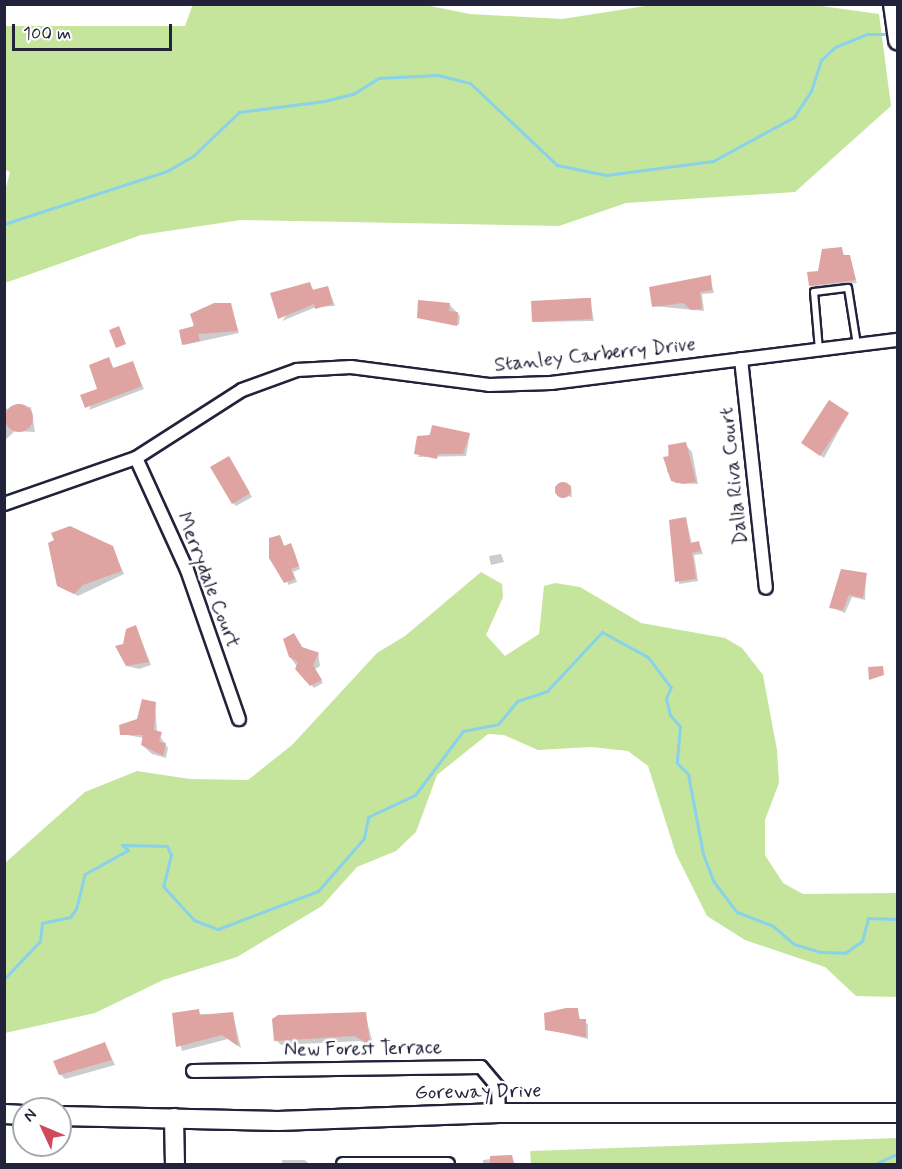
<!DOCTYPE html>
<html>
<head>
<meta charset="utf-8">
<style>
  body { margin:0 }
  #map { position:relative; width:902px; height:1169px; overflow:hidden; background:#fff; font-family:Mynerve,sans-serif }
  div>[style] { position:absolute }
  [style*='--x'] { left:calc(var(--x)*1px); top:calc(var(--y)*1px); width:calc(var(--w)*1px); rotate:calc(var(--a)*1deg) }
  .green>* { inset:0; background:#c5e59d }
  .shadow>* { inset:0; background:#0003 }
  .stream>* { height:3px; margin:-1.5px; padding:0 1.5px; transform-origin:1.5px; border-radius:1.5px; background:#89d2e9 }
  .building>* { inset:0; background:#dfa4a2 }
  .round { border-radius:50% }
  .roads { filter:drop-shadow(2px 0 #22223b) drop-shadow(-2px 0 #22223b) drop-shadow(0 2px #22223b) drop-shadow(0 -2px #22223b) }
  .lane>* { height:6px; margin:-3px; padding:0 3px; transform-origin:3px; border-radius:3px; background:#fff }
  .street>* { height:12px; margin:-6px; padding:0 6px; transform-origin:6px; border-radius:6px; background:#fff }
  .secondary>* { height:18px; margin:-9px; padding:0 9px; transform-origin:9px; border-radius:9px; background:#fff }
  span { translate:-50% -50%; white-space:nowrap; text-align:center; line-height:1.15; -webkit-text-stroke:5px #fff; paint-order:stroke }
  .street-label { font-size:20px; color:#22223b }
  .frame { position:absolute; inset:0; border:6px solid #22223b; pointer-events:none }
  .north { position:absolute; left:12px; top:1097px; width:60px; height:60px; box-sizing:border-box; background:#fff; border:2px solid #a7a7b1; border-radius:50%; rotate:314deg; font-size:16px; font-weight:700; line-height:24px; text-align:center; color:#22223b }
  .north::after { content:''; display:block; margin:auto; width:21px; height:27px; background:#d1495b; clip-path:polygon(50% 0,100% 100%,50% 72%,0 100%) }
  .scale { position:absolute; left:12px; top:24px; width:160px; height:27px; box-sizing:border-box; border:3px solid #22223b; border-top:0; padding-left:8px; font-size:18px; line-height:21px; white-space:nowrap; color:#22223b; -webkit-text-stroke:4px #fff; paint-order:stroke }
</style>
</head>
<body>
<div id="map">
  <div class="green">
    <i style="clip-path:polygon(193px 4px,420px 4px,470px 14px,562px 19px,658px 4px,807px 4px,879px 14px,891px 106px,795px 192px,626px 203px,559px 226px,241px 220px,141px 235px,5px 283px,5px 191px,10px 172px,4px 169px,5px 26px,185px 26px)"></i>
    <i style="clip-path:polygon(481px 572px,502px 584px,503px 597px,486px 635px,505px 656px,539px 634px,544px 586px,555px 583px,580px 587px,641px 623px,725px 638px,742px 648px,763px 675px,777px 750px,779px 783px,765px 820px,765px 855px,783px 883px,803px 894px,897px 893px,897px 997px,856px 996px,825px 967px,745px 940px,707px 916px,676px 854px,648px 766px,628px 751px,591px 747px,538px 750px,504px 735px,488px 734px,437px 775px,416px 832px,396px 851px,357px 867px,322px 906px,237px 957px,163px 980px,95px 1013px,5px 1033px,5px 863px,85px 792px,137px 771px,190px 779px,248px 780px,292px 745px,377px 653px,405px 636px)"></i>
    <i style="clip-path:polygon(897px 1138px,897px 1164px,531px 1164px,530px 1151px)"></i>
  </div>
  <div class="shadow">
    <i style="clip-path:polygon(841px 248px,857px 283px,813px 288px,810px 285px)"></i>
    <i style="clip-path:polygon(710px 277px,714px 293px,702px 294px,704px 311px,653px 306px)"></i>
    <i style="clip-path:polygon(310px 283px,314px 291px,328px 287px,335px 306px,316px 307px,282px 321px)"></i>
    <i style="clip-path:polygon(590px 299px,594px 321px,534px 322px)"></i>
    <i style="clip-path:polygon(449px 304px,460px 316px,459px 325px,419px 317px)"></i>
    <i style="clip-path:polygon(230px 305px,239px 333px,184px 345px,202px 308px)"></i>
    <i style="clip-path:polygon(109px 359px,114px 369px,132px 362px,144px 389px,89px 410px)"></i>
    <i style="clip-path:polygon(31px 407px,35px 432px,15px 431px,4px 441px,4px 409px)"></i>
    <i style="clip-path:polygon(848px 414px,824px 458px,806px 445px)"></i>
    <i style="clip-path:polygon(433px 427px,470px 434px,466px 456px,418px 457px)"></i>
    <i style="clip-path:polygon(685px 444px,692px 452px,698px 484px,675px 483px,667px 471px,669px 446px)"></i>
    <i style="clip-path:polygon(231px 461px,252px 497px,236px 506px,233px 503px)"></i>
    <i style="clip-path:polygon(571px 485px,572px 497px,555px 493px,555px 486px)"></i>
    <i style="clip-path:polygon(686px 518px,692px 544px,699px 543px,703px 554px,694px 555px,698px 581px,679px 584px)"></i>
    <i style="clip-path:polygon(280px 537px,285px 547px,293px 548px,300px 569px,293px 572px,297px 582px,288px 585px)"></i>
    <i style="clip-path:polygon(112px 548px,124px 574px,78px 596px,58px 585px)"></i>
    <i style="clip-path:polygon(501px 554px,504px 562px,491px 565px,489px 556px)"></i>
    <i style="clip-path:polygon(866px 575px,865px 600px,852px 597px,845px 613px,830px 607px)"></i>
    <i style="clip-path:polygon(136px 627px,151px 665px,139px 669px,127px 666px,124px 645px)"></i>
    <i style="clip-path:polygon(294px 635px,303px 648px,318px 652px,320px 666px,315px 669px,323px 683px,314px 688px,292px 660px,285px 640px)"></i>
    <i style="clip-path:polygon(155px 704px,157px 732px,168px 748px,166px 758px,152px 754px,142px 745px,144px 738px,121px 734px)"></i>
    <i style="clip-path:polygon(577px 1010px,581px 1021px,588px 1024px,588px 1039px,546px 1029px)"></i>
    <i style="clip-path:polygon(173px 1014px,233px 1014px,241px 1048px,228px 1039px,182px 1051px)"></i>
    <i style="clip-path:polygon(365px 1014px,374px 1047px,360px 1041px,281px 1045px,276px 1040px)"></i>
    <i style="clip-path:polygon(105px 1044px,115px 1065px,65px 1079px,60px 1074px)"></i>
    <i style="clip-path:polygon(511px 1156px,515px 1164px,483px 1164px,483px 1160px)"></i>
    <i style="clip-path:polygon(282px 1160px,305px 1160px,309px 1164px,282px 1164px)"></i>
  </div>
  <div class="stream">
    <i style="--x:4;--y:224;--w:171;--a:-18"></i>
    <i style="--x:167;--y:171;--w:30;--a:-30"></i>
    <i style="--x:193;--y:156;--w:64;--a:-43.7"></i>
    <i style="--x:239;--y:112;--w:86;--a:-7.4"></i>
    <i style="--x:324;--y:101;--w:30;--a:-14"></i>
    <i style="--x:353;--y:94;--w:31;--a:-32"></i>
    <i style="--x:379;--y:78;--w:59;--a:-2.9"></i>
    <i style="--x:438;--y:75;--w:33;--a:14"></i>
    <i style="--x:470;--y:83;--w:120;--a:43.3"></i>
    <i style="--x:557;--y:165;--w:50;--a:11.5"></i>
    <i style="--x:606;--y:175;--w:108;--a:-7.5"></i>
    <i style="--x:713;--y:161;--w:92;--a:-28.5"></i>
    <i style="--x:794;--y:117;--w:31;--a:-57"></i>
    <i style="--x:811;--y:91;--w:33;--a:-72"></i>
    <i style="--x:821;--y:60;--w:19;--a:-43"></i>
    <i style="--x:835;--y:47;--w:35;--a:-22"></i>
    <i style="--x:867;--y:34;--w:24;--a:0"></i>
    <i style="--x:4;--y:979;--w:52;--a:-46.5"></i>
    <i style="--x:40;--y:941;--w:18;--a:-84"></i>
    <i style="--x:42;--y:923;--w:29;--a:-12"></i>
    <i style="--x:70;--y:917;--w:10;--a:-53"></i>
    <i style="--x:76;--y:909;--w:36;--a:-76"></i>
    <i style="--x:85;--y:874;--w:49;--a:-29.2"></i>
    <i style="--x:128;--y:850;--w:8;--a:-140"></i>
    <i style="--x:122;--y:845;--w:45;--a:1.3"></i>
    <i style="--x:167;--y:846;--w:10;--a:66"></i>
    <i style="--x:171;--y:855;--w:32;--a:104"></i>
    <i style="--x:163;--y:886;--w:46;--a:47.6"></i>
    <i style="--x:194;--y:920;--w:26;--a:21"></i>
    <i style="--x:218;--y:929;--w:107;--a:-20.8"></i>
    <i style="--x:318;--y:891;--w:70;--a:-49"></i>
    <i style="--x:364;--y:838;--w:21;--a:-79"></i>
    <i style="--x:368;--y:817;--w:52;--a:-25.1"></i>
    <i style="--x:415;--y:795;--w:80;--a:-53.1"></i>
    <i style="--x:463;--y:731;--w:36;--a:-11"></i>
    <i style="--x:498;--y:724;--w:30;--a:-50"></i>
    <i style="--x:517;--y:701;--w:32;--a:-18"></i>
    <i style="--x:547;--y:691;--w:81;--a:-47"></i>
    <i style="--x:602;--y:632;--w:52;--a:28.5"></i>
    <i style="--x:648;--y:657;--w:38;--a:53"></i>
    <i style="--x:671;--y:687;--w:12;--a:114"></i>
    <i style="--x:666;--y:698;--w:17;--a:77"></i>
    <i style="--x:670;--y:715;--w:15;--a:48"></i>
    <i style="--x:680;--y:726;--w:37;--a:95"></i>
    <i style="--x:677;--y:763;--w:16;--a:45"></i>
    <i style="--x:688;--y:774;--w:81;--a:79.4"></i>
    <i style="--x:703;--y:854;--w:30;--a:69"></i>
    <i style="--x:714;--y:882;--w:38;--a:53"></i>
    <i style="--x:737;--y:912;--w:39;--a:21"></i>
    <i style="--x:773;--y:926;--w:28;--a:41"></i>
    <i style="--x:794;--y:944;--w:28;--a:17"></i>
    <i style="--x:821;--y:952;--w:24;--a:2"></i>
    <i style="--x:845;--y:953;--w:21;--a:-35"></i>
    <i style="--x:862;--y:941;--w:24;--a:-75"></i>
    <i style="--x:868;--y:918;--w:30;--a:2"></i>
    <i style="--x:875;--y:1164;--w:23;--a:-25"></i>
  </div>
  <div class="building">
    <i style="clip-path:polygon(842px 247px,843px 255px,850px 255px,856px 280px,809px 286px,807px 272px,818px 271px,822px 249px)"></i>
    <i style="clip-path:polygon(711px 275px,712px 290px,700px 292px,702px 309px,691px 310px,683px 303px,652px 307px,649px 287px)"></i>
    <i style="clip-path:polygon(310px 282px,312px 290px,328px 286px,333px 304px,315px 309px,314px 304px,278px 319px,270px 293px)"></i>
    <i style="clip-path:polygon(585px 298px,591px 298px,592px 319px,532px 322px,531px 301px)"></i>
    <i style="clip-path:polygon(418px 300px,450px 303px,449px 311px,458px 312px,457px 326px,417px 318px)"></i>
    <i style="clip-path:polygon(214px 303px,231px 303px,238px 331px,198px 334px,200px 341px,182px 345px,179px 330px,194px 326px,190px 314px)"></i>
    <i style="clip-path:polygon(119px 326px,126px 344px,116px 348px,109px 330px)"></i>
    <i style="clip-path:polygon(109px 357px,113px 368px,133px 361px,142px 386px,85px 408px,80px 395px,97px 389px,89px 365px)"></i>
    <i style="clip-path:polygon(829px 400px,849px 413px,820px 456px,801px 443px)"></i>
    <i class="round" style="left:5px;top:404px;width:28px;height:28px"></i>
    <i style="clip-path:polygon(432px 425px,470px 433px,463px 454px,438px 454px,437px 459px,414px 454px,417px 436px,430px 435px)"></i>
    <i style="clip-path:polygon(686px 442px,696px 482px,683px 484px,671px 481px,663px 457px,669px 456px,668px 445px)"></i>
    <i style="clip-path:polygon(229px 456px,250px 493px,232px 504px,210px 467px)"></i>
    <i class="round" style="left:555px;top:482px;width:16px;height:16px"></i>
    <i style="clip-path:polygon(686px 517px,690px 543px,699px 541px,701px 551px,692px 553px,696px 579px,675px 582px,669px 520px)"></i>
    <i style="clip-path:polygon(70px 526px,113px 546px,122px 571px,83px 585px,74px 594px,57px 586px,48px 543px,54px 540px,51px 533px)"></i>
    <i style="clip-path:polygon(280px 535px,284px 546px,291px 543px,299px 566px,291px 569px,295px 579px,284px 583px,269px 558px,269px 538px)"></i>
    <i style="clip-path:polygon(841px 569px,867px 573px,863px 598px,849px 595px,843px 610px,829px 608px)"></i>
    <i style="clip-path:polygon(136px 625px,149px 662px,126px 666px,115px 646px,123px 644px,126px 629px)"></i>
    <i style="clip-path:polygon(294px 633px,302px 647px,319px 653px,313px 665px,322px 680px,310px 686px,295px 669px,298px 662px,289px 657px,283px 639px)"></i>
    <i style="clip-path:polygon(883px 666px,884px 675px,869px 680px,868px 667px)"></i>
    <i style="clip-path:polygon(142px 699px,156px 702px,154px 730px,162px 732px,159px 742px,166px 743px,163px 756px,141px 745px,143px 735px,120px 735px,119px 725px,137px 719px)"></i>
    <i style="clip-path:polygon(566px 1008px,578px 1008px,579px 1019px,586px 1019px,586px 1037px,545px 1030px,544px 1013px)"></i>
    <i style="clip-path:polygon(199px 1009px,200px 1015px,233px 1012px,238px 1046px,222px 1035px,176px 1047px,172px 1013px)"></i>
    <i style="clip-path:polygon(366px 1012px,370px 1044px,354px 1036px,274px 1041px,272px 1019px,278px 1015px)"></i>
    <i style="clip-path:polygon(105px 1042px,112px 1060px,59px 1075px,53px 1061px)"></i>
    <i style="clip-path:polygon(512px 1155px,514px 1164px,490px 1164px,490px 1156px)"></i>
  </div>
  <div class="roads">
    <div class="lane">
      <i style="--x:819;--y:350;--w:58;--a:-94.9"></i>
      <i style="--x:814;--y:292;--w:34;--a:-7"></i>
      <i style="--x:848;--y:288;--w:58;--a:81"></i>
    </div>
    <div class="street">
      <i style="--x:741;--y:359;--w:230;--a:83.8"></i>
      <i style="--x:136;--y:458;--w:123;--a:65.5"></i>
      <i style="--x:187;--y:570;--w:158;--a:70.8"></i>
      <i style="--x:4;--y:504;--w:140;--a:-19.2"></i>
      <i style="--x:136;--y:458;--w:126;--a:-32.7"></i>
      <i style="--x:242;--y:390;--w:59;--a:-20"></i>
      <i style="--x:297;--y:370;--w:54;--a:-3.2"></i>
      <i style="--x:351;--y:367;--w:139;--a:7.4"></i>
      <i style="--x:489;--y:385;--w:62;--a:-1.8"></i>
      <i style="--x:551;--y:383;--w:350;--a:-7.1"></i>
      <i style="--x:193;--y:1071;--w:288;--a:-0.8"></i>
      <i style="--x:481;--y:1067;--w:26;--a:50"></i>
      <i style="--x:498;--y:1087;--w:26;--a:88"></i>
      <i style="--x:343;--y:1164;--w:105;--a:0"></i>
    </div>
    <div class="secondary">
      <i style="--x:893;--y:4;--w:37;--a:82"></i>
      <i style="--x:4;--y:1114;--w:20;--a:3"></i>
      <i style="--x:60;--y:1116;--w:218;--a:1.3"></i>
      <i style="--x:278;--y:1121;--w:221;--a:-2.1"></i>
      <i style="--x:499;--y:1113;--w:399;--a:0"></i>
      <i style="--x:174;--y:1118;--w:46;--a:88.8"></i>
    </div>
  </div>
  <div class="street-label">
    <span style="left:595px;top:355px;rotate:-6deg">Stanley Carberry Drive</span>
    <span style="left:734px;top:476px;rotate:-96deg">Dalla Riva Court</span>
    <span style="left:208px;top:580px;rotate:69deg">Merrydale Court</span>
    <span style="left:363px;top:1049px;rotate:-1deg">New Forest Terrace</span>
    <span style="left:478px;top:1092px;rotate:-1deg">Goreway Drive</span>
  </div>
  <div class="frame"></div>
  <div class="north">N</div>
  <div class="scale">100 m</div>
</div>
</body>
</html>
